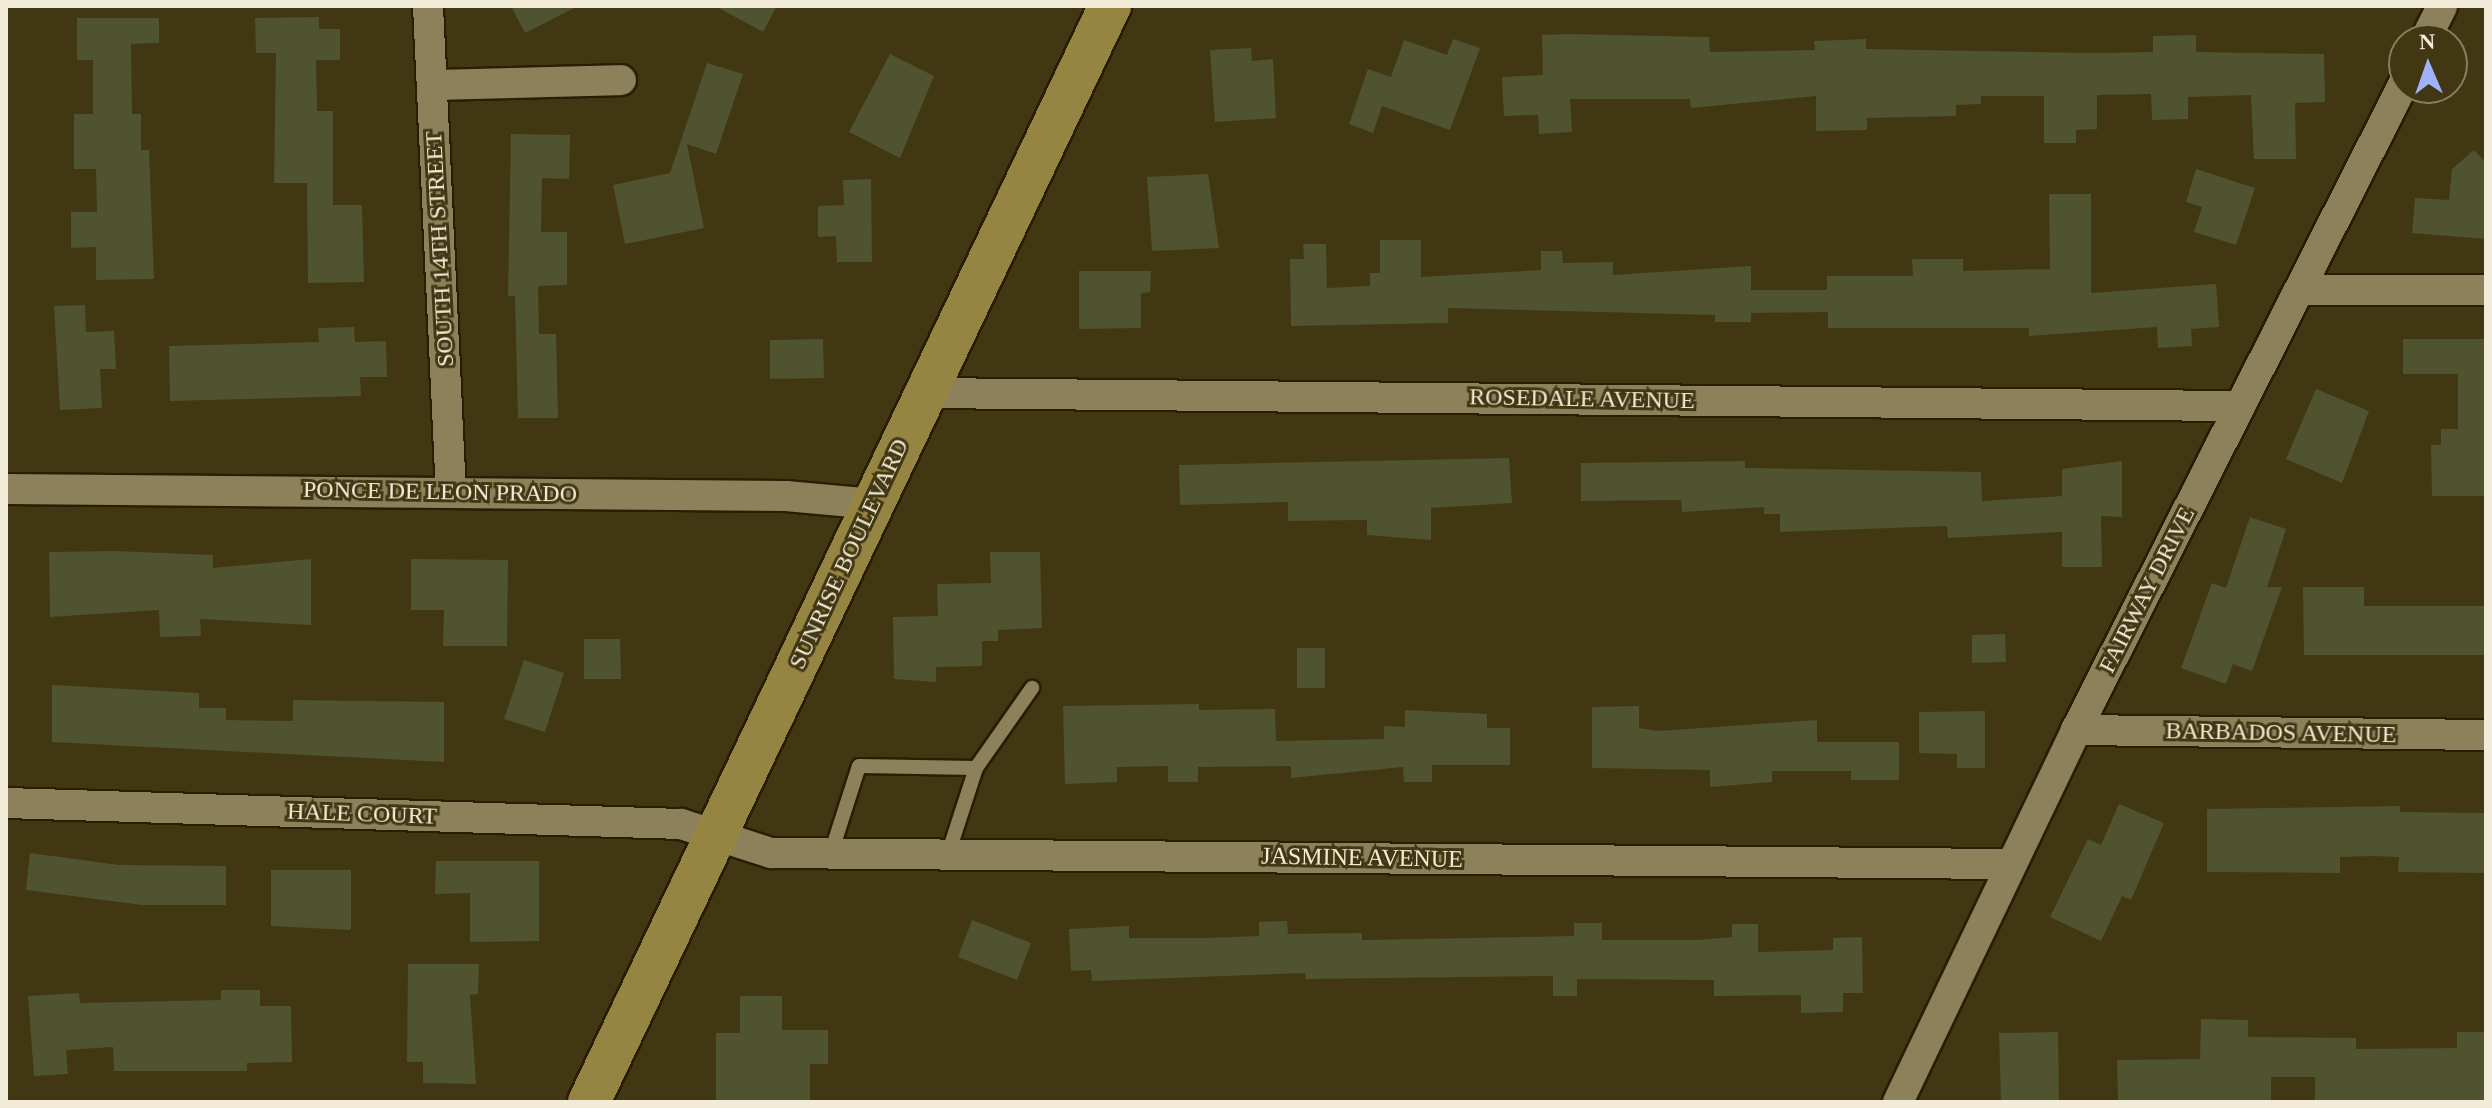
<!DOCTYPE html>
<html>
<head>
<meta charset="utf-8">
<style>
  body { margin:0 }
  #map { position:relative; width:2492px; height:1108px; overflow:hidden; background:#423713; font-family:Georgia,serif }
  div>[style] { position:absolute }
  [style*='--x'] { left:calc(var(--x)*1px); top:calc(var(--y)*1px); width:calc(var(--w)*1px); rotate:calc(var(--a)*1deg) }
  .building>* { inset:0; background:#50532f }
  .roads { filter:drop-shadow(2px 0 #271e04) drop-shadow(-2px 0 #271e04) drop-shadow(0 2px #271e04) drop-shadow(0 -2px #271e04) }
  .lane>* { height:14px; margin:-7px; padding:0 7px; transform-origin:7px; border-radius:7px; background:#8d815c }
  .street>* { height:30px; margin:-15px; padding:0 15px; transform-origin:15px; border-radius:15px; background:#8d815c }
  .secondary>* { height:42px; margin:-21px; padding:0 21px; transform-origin:21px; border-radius:21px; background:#968442 }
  span { translate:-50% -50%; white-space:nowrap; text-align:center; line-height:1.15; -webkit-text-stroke:6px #423713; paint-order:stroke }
  .street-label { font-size:24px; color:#f1ebd7 }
  .frame { position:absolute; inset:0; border:8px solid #f1ebd7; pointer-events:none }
  .north { position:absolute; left:2388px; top:24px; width:80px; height:80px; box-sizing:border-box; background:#423713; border:2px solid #887f61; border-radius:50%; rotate:358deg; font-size:22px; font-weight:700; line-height:32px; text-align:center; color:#f1ebd7 }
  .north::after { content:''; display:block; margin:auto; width:28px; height:36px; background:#9fb3fd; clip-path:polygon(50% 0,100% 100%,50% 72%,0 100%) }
</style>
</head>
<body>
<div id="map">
  <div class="building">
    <i style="clip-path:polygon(511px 6px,578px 6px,525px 33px)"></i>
    <i style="clip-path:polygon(715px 6px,777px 6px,763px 32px)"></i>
    <i style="clip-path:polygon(319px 17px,319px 29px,340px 29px,340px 60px,316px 60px,317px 111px,333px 111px,333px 205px,362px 205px,364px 282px,308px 283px,307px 183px,274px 183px,276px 53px,256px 53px,255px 18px)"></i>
    <i style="clip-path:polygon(77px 18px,159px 18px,159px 43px,131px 44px,132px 114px,141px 114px,141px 150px,149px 150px,154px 279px,96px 280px,96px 247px,71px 248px,71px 212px,97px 212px,96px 169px,74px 169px,74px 114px,93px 114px,93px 60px,77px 60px)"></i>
    <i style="clip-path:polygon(1568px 34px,1709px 37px,1710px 52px,1815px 50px,1814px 41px,1866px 39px,1866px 49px,2096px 53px,2153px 52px,2153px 36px,2196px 35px,2196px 52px,2324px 54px,2325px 102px,2295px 103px,2296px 159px,2254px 159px,2251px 95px,2188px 97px,2188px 119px,2152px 120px,2151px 94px,2097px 95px,2097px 129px,2076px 130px,2076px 143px,2044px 143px,2044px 96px,1981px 96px,1981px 104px,1956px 105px,1956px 116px,1867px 118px,1867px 130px,1816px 131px,1816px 96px,1691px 108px,1690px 99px,1570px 99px,1572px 132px,1539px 134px,1538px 115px,1504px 116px,1502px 77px,1543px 75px,1542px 35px)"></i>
    <i style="clip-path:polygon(1453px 39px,1480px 48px,1450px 130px,1382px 106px,1373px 133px,1349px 124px,1368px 69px,1391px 77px,1404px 40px,1447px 55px)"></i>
    <i style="clip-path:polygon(1251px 48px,1252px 61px,1273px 59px,1276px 118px,1215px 122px,1210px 50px)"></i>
    <i style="clip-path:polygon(890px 54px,934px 76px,900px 158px,849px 132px)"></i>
    <i style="clip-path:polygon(707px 63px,743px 74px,716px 154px,687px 144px,704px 228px,625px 244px,613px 185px,670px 173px)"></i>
    <i style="clip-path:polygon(511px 134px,570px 135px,569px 179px,542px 178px,541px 232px,567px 232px,567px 285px,538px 286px,539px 334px,556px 334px,558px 418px,518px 418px,515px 296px,508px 296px)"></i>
    <i style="clip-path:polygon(2474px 150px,2486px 163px,2486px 239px,2412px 233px,2415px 198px,2449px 200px,2452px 169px)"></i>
    <i style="clip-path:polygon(2196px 169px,2255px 188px,2236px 245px,2194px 232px,2202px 207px,2186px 202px)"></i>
    <i style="clip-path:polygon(1208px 174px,1219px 248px,1152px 251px,1147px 177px)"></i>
    <i style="clip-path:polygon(871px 179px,872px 262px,837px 262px,836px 236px,818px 237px,818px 206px,844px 205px,843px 180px)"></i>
    <i style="clip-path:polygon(2049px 194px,2091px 194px,2091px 293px,2216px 284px,2219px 327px,2191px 329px,2192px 346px,2158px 348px,2157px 327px,2029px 336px,2029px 328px,1828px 328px,1828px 312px,1751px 313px,1751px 322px,1715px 322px,1715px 315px,1448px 308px,1448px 323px,1291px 326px,1290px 259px,1304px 259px,1303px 244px,1326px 244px,1327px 288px,1370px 286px,1370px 273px,1380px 273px,1380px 240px,1421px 240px,1421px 277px,1541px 270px,1541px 251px,1562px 251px,1563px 263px,1613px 262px,1613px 275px,1751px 266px,1751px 290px,1827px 290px,1827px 276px,1913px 276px,1912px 259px,1963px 259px,1963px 271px,2050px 269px)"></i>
    <i style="clip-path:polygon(1079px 271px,1151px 271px,1150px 292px,1141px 293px,1141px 328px,1079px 329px)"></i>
    <i style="clip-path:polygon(85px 305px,86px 332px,114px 331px,116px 369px,100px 369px,102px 408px,60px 410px,54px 306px)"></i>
    <i style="clip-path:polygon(354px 327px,355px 342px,386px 341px,387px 377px,360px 377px,361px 396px,170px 401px,169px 346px,319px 342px,318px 328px)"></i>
    <i style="clip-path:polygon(823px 339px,824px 378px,770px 379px,770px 340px)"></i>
    <i style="clip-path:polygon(2403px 339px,2486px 339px,2486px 496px,2432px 496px,2431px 445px,2441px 445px,2441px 429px,2458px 429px,2458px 374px,2403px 374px)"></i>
    <i style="clip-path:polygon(2316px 389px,2369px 411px,2342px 483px,2286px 459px)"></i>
    <i style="clip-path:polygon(1509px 458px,1512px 503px,1431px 508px,1431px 540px,1367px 535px,1367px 520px,1288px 521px,1288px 502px,1180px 505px,1179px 465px)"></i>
    <i style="clip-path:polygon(1745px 461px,1745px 468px,1981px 472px,1982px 501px,2062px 496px,2062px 469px,2122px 461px,2122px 517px,2101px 516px,2102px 567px,2062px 567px,2062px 532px,1948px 538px,1947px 526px,1780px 532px,1780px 514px,1764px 514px,1764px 507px,1682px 512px,1681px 500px,1581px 501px,1581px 463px)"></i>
    <i style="clip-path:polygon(2250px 517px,2286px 529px,2267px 587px,2282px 587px,2252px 671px,2233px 664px,2226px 684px,2181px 668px,2212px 583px,2226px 588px)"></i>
    <i style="clip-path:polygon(115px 551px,213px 555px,213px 568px,311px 559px,311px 625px,200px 619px,201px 636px,160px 637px,159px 610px,50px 617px,49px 552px)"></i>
    <i style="clip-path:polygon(990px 552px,1040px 552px,1042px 628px,998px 630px,998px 641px,982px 641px,982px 666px,936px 667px,936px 682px,894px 679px,893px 617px,938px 616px,937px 584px,991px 583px)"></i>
    <i style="clip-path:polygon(411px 559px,508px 560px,507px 646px,443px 646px,444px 610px,411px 610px)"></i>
    <i style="clip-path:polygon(2303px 587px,2364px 587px,2364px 606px,2486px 606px,2486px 655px,2304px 655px)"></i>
    <i style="clip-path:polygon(2005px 634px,2006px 662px,1972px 663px,1972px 635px)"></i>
    <i style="clip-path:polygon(584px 639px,620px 639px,621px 679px,584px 679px)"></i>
    <i style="clip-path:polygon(1297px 648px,1325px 648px,1325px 688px,1297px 688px)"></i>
    <i style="clip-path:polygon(524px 660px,564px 673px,545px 732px,504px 719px)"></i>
    <i style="clip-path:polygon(52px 685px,199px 693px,199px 708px,226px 708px,226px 720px,293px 721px,293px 700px,444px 702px,444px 762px,52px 742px)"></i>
    <i style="clip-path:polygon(1199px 704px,1199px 710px,1275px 709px,1276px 741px,1384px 739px,1384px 726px,1405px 727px,1405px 710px,1487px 714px,1487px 728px,1510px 728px,1510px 765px,1432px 765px,1432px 782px,1404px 782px,1403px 767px,1291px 778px,1291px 766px,1198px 767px,1198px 782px,1168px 782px,1168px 766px,1117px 767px,1117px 782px,1065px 784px,1063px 706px)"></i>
    <i style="clip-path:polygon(1639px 706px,1639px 728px,1658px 731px,1817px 720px,1817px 742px,1899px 742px,1899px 780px,1851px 780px,1851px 771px,1772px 771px,1772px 782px,1710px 787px,1710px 770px,1592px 768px,1592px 707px)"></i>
    <i style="clip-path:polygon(1985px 711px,1985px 768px,1957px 768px,1957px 754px,1919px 753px,1919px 712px)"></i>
    <i style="clip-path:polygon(2119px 804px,2164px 823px,2131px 900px,2122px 896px,2101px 941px,2050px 917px,2088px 839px,2101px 845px)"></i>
    <i style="clip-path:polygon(2400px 806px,2400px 812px,2486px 813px,2486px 873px,2398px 872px,2399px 857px,2373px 856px,2340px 857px,2340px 873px,2207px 872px,2207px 809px)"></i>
    <i style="clip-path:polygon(30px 853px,119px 865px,226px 866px,226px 905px,142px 905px,26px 890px)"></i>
    <i style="clip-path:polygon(436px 861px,539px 861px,539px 941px,470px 942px,470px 893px,435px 894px)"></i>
    <i style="clip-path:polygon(271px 870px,351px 870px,351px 930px,271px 926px)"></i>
    <i style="clip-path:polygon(972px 920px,1031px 943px,1017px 980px,958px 957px)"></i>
    <i style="clip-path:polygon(1287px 921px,1288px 934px,1362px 933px,1362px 940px,1574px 936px,1574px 923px,1602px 923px,1602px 940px,1697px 940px,1732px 937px,1732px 924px,1758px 924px,1758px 952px,1833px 950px,1833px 938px,1862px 937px,1863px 993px,1843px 993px,1843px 1012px,1801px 1013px,1801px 995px,1714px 996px,1714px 980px,1577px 979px,1577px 996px,1553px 996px,1553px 976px,1306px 979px,1305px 973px,1092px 981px,1091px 970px,1071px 971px,1069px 929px,1129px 926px,1129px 938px,1208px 938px,1259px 936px,1259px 922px)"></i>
    <i style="clip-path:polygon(408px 964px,479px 964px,478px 994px,470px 995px,476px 1084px,423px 1083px,423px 1062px,407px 1062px)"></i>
    <i style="clip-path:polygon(221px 990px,260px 990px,260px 1006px,291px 1006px,292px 1062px,247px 1063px,247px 1071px,114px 1071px,113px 1047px,66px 1050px,68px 1074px,34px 1076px,28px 996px,79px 993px,80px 1003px,221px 1000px)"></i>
    <i style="clip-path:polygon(740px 996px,782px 996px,782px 1030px,828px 1030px,828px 1064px,810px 1064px,810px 1102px,716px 1102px,716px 1033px,740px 1033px)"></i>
    <i style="clip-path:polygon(2201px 1019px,2248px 1020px,2248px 1037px,2356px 1038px,2356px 1049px,2457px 1048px,2457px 1032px,2486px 1032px,2486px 1102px,2315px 1101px,2315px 1077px,2271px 1077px,2271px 1102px,2118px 1102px,2117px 1060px,2200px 1059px)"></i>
    <i style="clip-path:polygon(2058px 1032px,2059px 1102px,2001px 1102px,1999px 1033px)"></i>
  </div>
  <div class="roads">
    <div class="lane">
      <i style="--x:976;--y:768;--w:98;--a:-55"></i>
      <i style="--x:831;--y:853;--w:91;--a:-72.2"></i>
      <i style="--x:859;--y:766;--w:117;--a:1"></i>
      <i style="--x:976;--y:768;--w:90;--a:108"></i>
    </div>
    <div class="street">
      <i style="--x:428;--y:6;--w:487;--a:87.3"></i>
      <i style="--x:2425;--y:40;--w:38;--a:-63"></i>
      <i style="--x:432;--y:85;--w:189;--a:-1.5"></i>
      <i style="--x:2301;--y:290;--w:185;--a:0"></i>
      <i style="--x:925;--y:393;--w:1315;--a:0.57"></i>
      <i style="--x:6;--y:489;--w:780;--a:0.51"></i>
      <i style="--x:786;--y:496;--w:88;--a:5.2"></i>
      <i style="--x:2076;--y:730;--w:410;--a:0.7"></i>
      <i style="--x:6;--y:803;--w:675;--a:1.78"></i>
      <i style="--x:681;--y:824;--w:95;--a:17.9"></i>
      <i style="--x:771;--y:853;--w:1239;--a:0.51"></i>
      <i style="--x:1898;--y:1102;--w:412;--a:-64.4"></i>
      <i style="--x:2076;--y:730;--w:725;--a:-63.12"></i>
    </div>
    <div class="secondary">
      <i style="--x:589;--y:1102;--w:1214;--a:-64.58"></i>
    </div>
  </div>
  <div class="street-label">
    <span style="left:440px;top:249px;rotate:-93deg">SOUTH 14TH STREET</span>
    <span style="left:1582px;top:399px;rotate:1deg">ROSEDALE AVENUE</span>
    <span style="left:440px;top:492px;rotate:1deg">PONCE DE LEON PRADO</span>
    <span style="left:849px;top:554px;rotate:-65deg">SUNRISE BOULEVARD</span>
    <span style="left:2147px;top:590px;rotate:-63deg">FAIRWAY DRIVE</span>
    <span style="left:2281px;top:733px;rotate:1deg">BARBADOS AVENUE</span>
    <span style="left:362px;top:814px;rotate:2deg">HALE COURT</span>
    <span style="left:1362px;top:858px;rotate:1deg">JASMINE AVENUE</span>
  </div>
  <div class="frame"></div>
  <div class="north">N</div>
</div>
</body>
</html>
